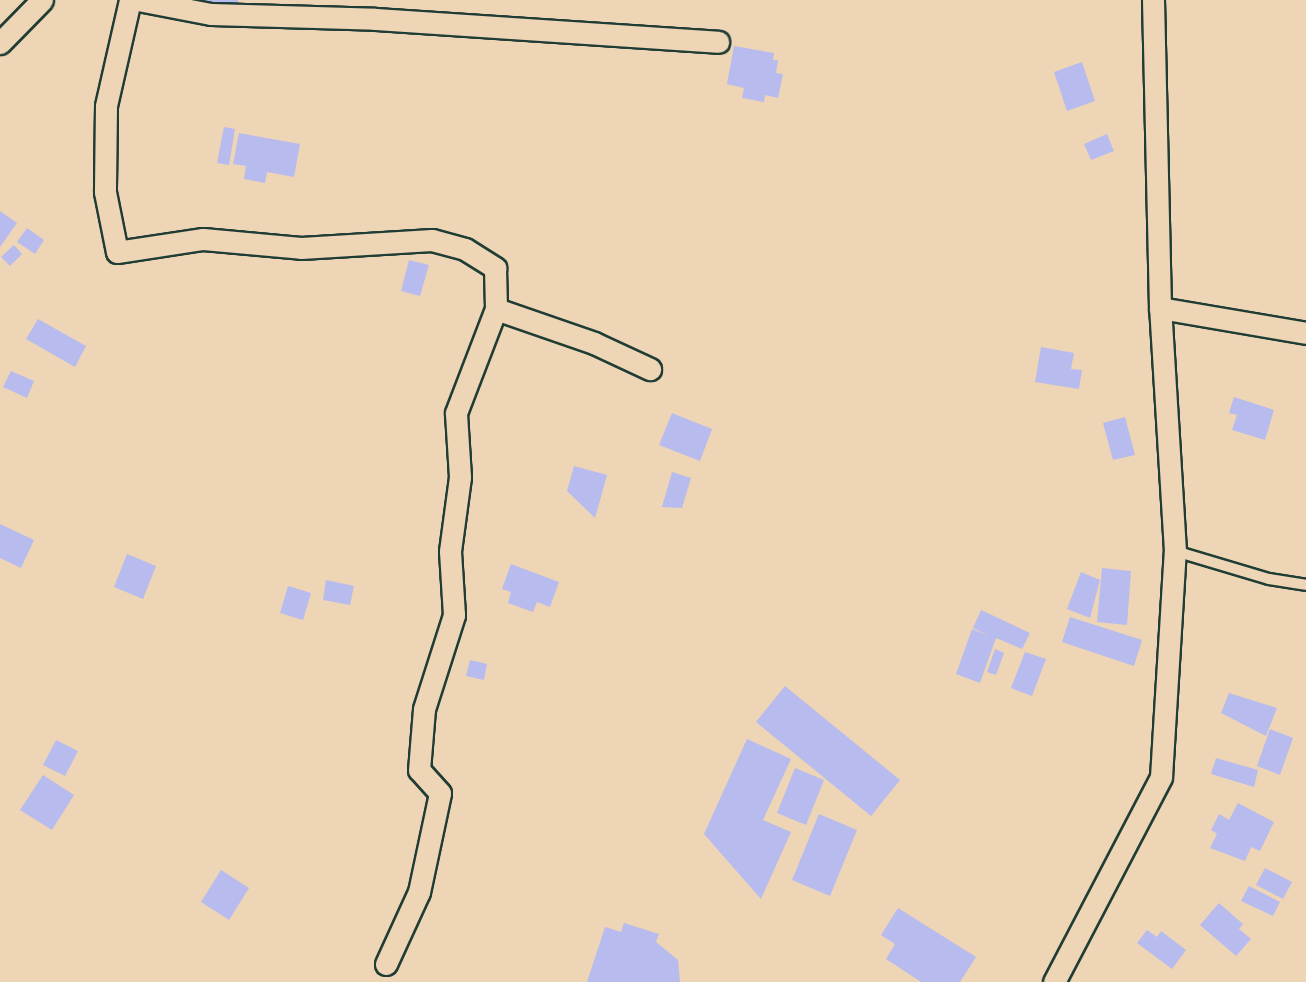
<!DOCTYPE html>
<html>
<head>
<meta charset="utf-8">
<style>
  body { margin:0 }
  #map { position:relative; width:1306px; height:982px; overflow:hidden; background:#eed5b6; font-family:Caveat,sans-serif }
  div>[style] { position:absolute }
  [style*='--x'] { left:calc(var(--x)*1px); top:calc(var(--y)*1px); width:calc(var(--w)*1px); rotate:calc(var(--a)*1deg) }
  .building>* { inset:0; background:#b8bbed }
  .roads { filter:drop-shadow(2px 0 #1f3d34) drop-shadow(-2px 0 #1f3d34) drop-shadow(0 2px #1f3d34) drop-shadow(0 -2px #1f3d34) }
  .service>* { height:10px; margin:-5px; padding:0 5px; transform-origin:5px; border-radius:5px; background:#eed5b6 }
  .minor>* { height:21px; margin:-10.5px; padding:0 10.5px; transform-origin:10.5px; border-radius:10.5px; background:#eed5b6 }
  span { translate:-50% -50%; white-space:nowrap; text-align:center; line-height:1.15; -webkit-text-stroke:4.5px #eed5b6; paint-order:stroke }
</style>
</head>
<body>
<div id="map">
  <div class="building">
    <i style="clip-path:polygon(200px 0,238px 0,238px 4px,229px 3px,229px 8px,199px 5px)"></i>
    <i style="clip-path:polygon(734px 46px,774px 53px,773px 60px,778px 60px,776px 73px,783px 74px,778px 98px,765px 95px,764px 102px,742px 98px,744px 88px,727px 84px)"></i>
    <i style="clip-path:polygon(1082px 62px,1095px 101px,1067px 111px,1054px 72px)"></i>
    <i style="clip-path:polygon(224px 127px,235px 129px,229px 165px,217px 163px)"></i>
    <i style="clip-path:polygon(239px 133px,300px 144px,294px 177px,267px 172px,265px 183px,244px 179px,246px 166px,233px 164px)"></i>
    <i style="clip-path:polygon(1107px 134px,1114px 151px,1091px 160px,1084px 144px)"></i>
    <i style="clip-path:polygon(0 211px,17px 223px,0 247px)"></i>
    <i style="clip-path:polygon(27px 228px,44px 240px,35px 254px,17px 242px)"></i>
    <i style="clip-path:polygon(14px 245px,22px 254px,10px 266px,1px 257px)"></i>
    <i style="clip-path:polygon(409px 260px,429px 265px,420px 296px,401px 291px)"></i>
    <i style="clip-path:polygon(38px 319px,86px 346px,75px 367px,26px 339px)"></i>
    <i style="clip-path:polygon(1041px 347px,1074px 353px,1071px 369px,1082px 370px,1079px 389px,1035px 382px)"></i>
    <i style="clip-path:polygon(11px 371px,34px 381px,27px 398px,3px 387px)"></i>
    <i style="clip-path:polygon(1234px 397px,1274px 410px,1265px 440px,1232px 430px,1237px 415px,1229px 413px)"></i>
    <i style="clip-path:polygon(672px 413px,712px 429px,700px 461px,659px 445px)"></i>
    <i style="clip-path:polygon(1125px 417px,1135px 455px,1113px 460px,1103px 423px)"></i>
    <i style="clip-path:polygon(574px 466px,607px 475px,595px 518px,567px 491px)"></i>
    <i style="clip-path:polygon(672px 472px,691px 478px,682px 508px,662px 507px)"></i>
    <i style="clip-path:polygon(0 524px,34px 540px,21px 568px,0 558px)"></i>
    <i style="clip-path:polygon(127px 554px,156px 566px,143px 599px,114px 587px)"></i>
    <i style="clip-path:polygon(511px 564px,559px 582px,550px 607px,537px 602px,533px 612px,508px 603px,511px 592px,502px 589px)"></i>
    <i style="clip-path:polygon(1102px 568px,1131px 571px,1127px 625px,1097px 622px)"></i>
    <i style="clip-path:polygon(1081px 572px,1100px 580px,1090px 618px,1067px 609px)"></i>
    <i style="clip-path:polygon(326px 580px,354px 586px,350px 605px,323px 600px)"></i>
    <i style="clip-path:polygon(288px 586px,311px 593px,303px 620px,280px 613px)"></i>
    <i style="clip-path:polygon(981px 610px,1030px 633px,1022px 649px,996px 638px,980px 683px,956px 674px,972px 629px,989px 636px,973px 628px)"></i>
    <i style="clip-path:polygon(1070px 617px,1142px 640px,1134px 666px,1062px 642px)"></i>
    <i style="clip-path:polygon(995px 649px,1004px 653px,996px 675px,987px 672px)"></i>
    <i style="clip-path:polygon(1025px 652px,1046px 659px,1032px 696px,1011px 688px)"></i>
    <i style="clip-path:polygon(470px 660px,487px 664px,484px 680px,466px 676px)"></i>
    <i style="clip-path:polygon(785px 686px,900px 780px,871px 816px,756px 722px)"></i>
    <i style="clip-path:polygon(1229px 693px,1277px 708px,1266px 736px,1221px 713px)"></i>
    <i style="clip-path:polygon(1270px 729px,1293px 738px,1280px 775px,1257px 766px)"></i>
    <i style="clip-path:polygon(747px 739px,791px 759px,763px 820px,791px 832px,761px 899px,704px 834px)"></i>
    <i style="clip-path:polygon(56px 740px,78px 751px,65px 776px,43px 765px)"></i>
    <i style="clip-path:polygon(1216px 758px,1258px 770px,1254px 787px,1211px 774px)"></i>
    <i style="clip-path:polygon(795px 768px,824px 780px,806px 825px,777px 813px)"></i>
    <i style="clip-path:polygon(43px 775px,74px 795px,52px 830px,20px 810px)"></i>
    <i style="clip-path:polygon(1238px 803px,1274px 822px,1260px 851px,1251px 847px,1245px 861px,1210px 848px,1217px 834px,1211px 830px,1219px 814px,1229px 820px)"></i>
    <i style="clip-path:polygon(819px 814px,857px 830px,830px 896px,792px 880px)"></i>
    <i style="clip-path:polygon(1265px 868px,1292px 882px,1283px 899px,1256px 885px)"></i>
    <i style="clip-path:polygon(221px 870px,249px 888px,229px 920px,201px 902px)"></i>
    <i style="clip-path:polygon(1249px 886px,1280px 902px,1273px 916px,1241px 901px)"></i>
    <i style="clip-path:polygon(1219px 903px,1243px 924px,1239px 929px,1251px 939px,1236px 956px,1200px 925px)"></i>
    <i style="clip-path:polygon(898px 908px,976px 957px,960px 982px,921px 982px,886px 959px,895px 944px,881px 935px)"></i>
    <i style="clip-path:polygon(624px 923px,659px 934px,656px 942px,678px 960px,680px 982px,587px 982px,605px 927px,621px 932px)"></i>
    <i style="clip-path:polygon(1147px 930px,1157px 937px,1161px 931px,1186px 950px,1172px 969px,1137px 943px)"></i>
  </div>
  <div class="roads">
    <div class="service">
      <i style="--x:1175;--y:551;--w:98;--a:16.6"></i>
      <i style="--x:1269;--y:579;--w:37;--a:9"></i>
    </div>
    <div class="minor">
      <i style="--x:130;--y:0;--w:109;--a:102.8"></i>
      <i style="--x:106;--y:106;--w:86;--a:90.7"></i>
      <i style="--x:105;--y:192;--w:61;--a:78.7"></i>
      <i style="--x:117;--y:252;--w:87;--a:-8.6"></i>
      <i style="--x:203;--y:239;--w:98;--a:5.2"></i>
      <i style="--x:301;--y:248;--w:131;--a:-3.5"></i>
      <i style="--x:432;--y:240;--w:34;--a:15"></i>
      <i style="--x:465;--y:249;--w:36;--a:32"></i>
      <i style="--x:495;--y:268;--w:41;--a:88.6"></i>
      <i style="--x:496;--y:309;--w:104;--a:19.1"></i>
      <i style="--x:594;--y:343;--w:62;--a:24.9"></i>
      <i style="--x:138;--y:0;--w:74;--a:10.9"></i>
      <i style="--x:211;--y:14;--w:164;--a:1.7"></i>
      <i style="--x:375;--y:19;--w:344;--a:3.8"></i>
      <i style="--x:0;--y:43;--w:60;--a:-45.7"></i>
      <i style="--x:1160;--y:308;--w:148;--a:9.7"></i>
      <i style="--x:386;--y:964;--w:79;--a:-65.4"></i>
      <i style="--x:419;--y:892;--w:101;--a:-78"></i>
      <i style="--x:440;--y:793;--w:31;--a:-132"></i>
      <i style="--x:419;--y:770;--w:61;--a:-85.3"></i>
      <i style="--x:424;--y:709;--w:99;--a:-72.3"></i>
      <i style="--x:454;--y:615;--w:64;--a:-93.6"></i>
      <i style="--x:450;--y:551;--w:75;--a:-82.3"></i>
      <i style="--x:460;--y:477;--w:64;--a:-93.6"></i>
      <i style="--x:456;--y:413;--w:111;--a:-69"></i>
      <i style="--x:1054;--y:982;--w:231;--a:-62.4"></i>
      <i style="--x:1161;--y:777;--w:226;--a:-86.5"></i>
      <i style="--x:1175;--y:551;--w:243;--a:-93.5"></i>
      <i style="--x:1160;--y:308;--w:308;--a:-91.3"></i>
    </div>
  </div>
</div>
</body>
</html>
